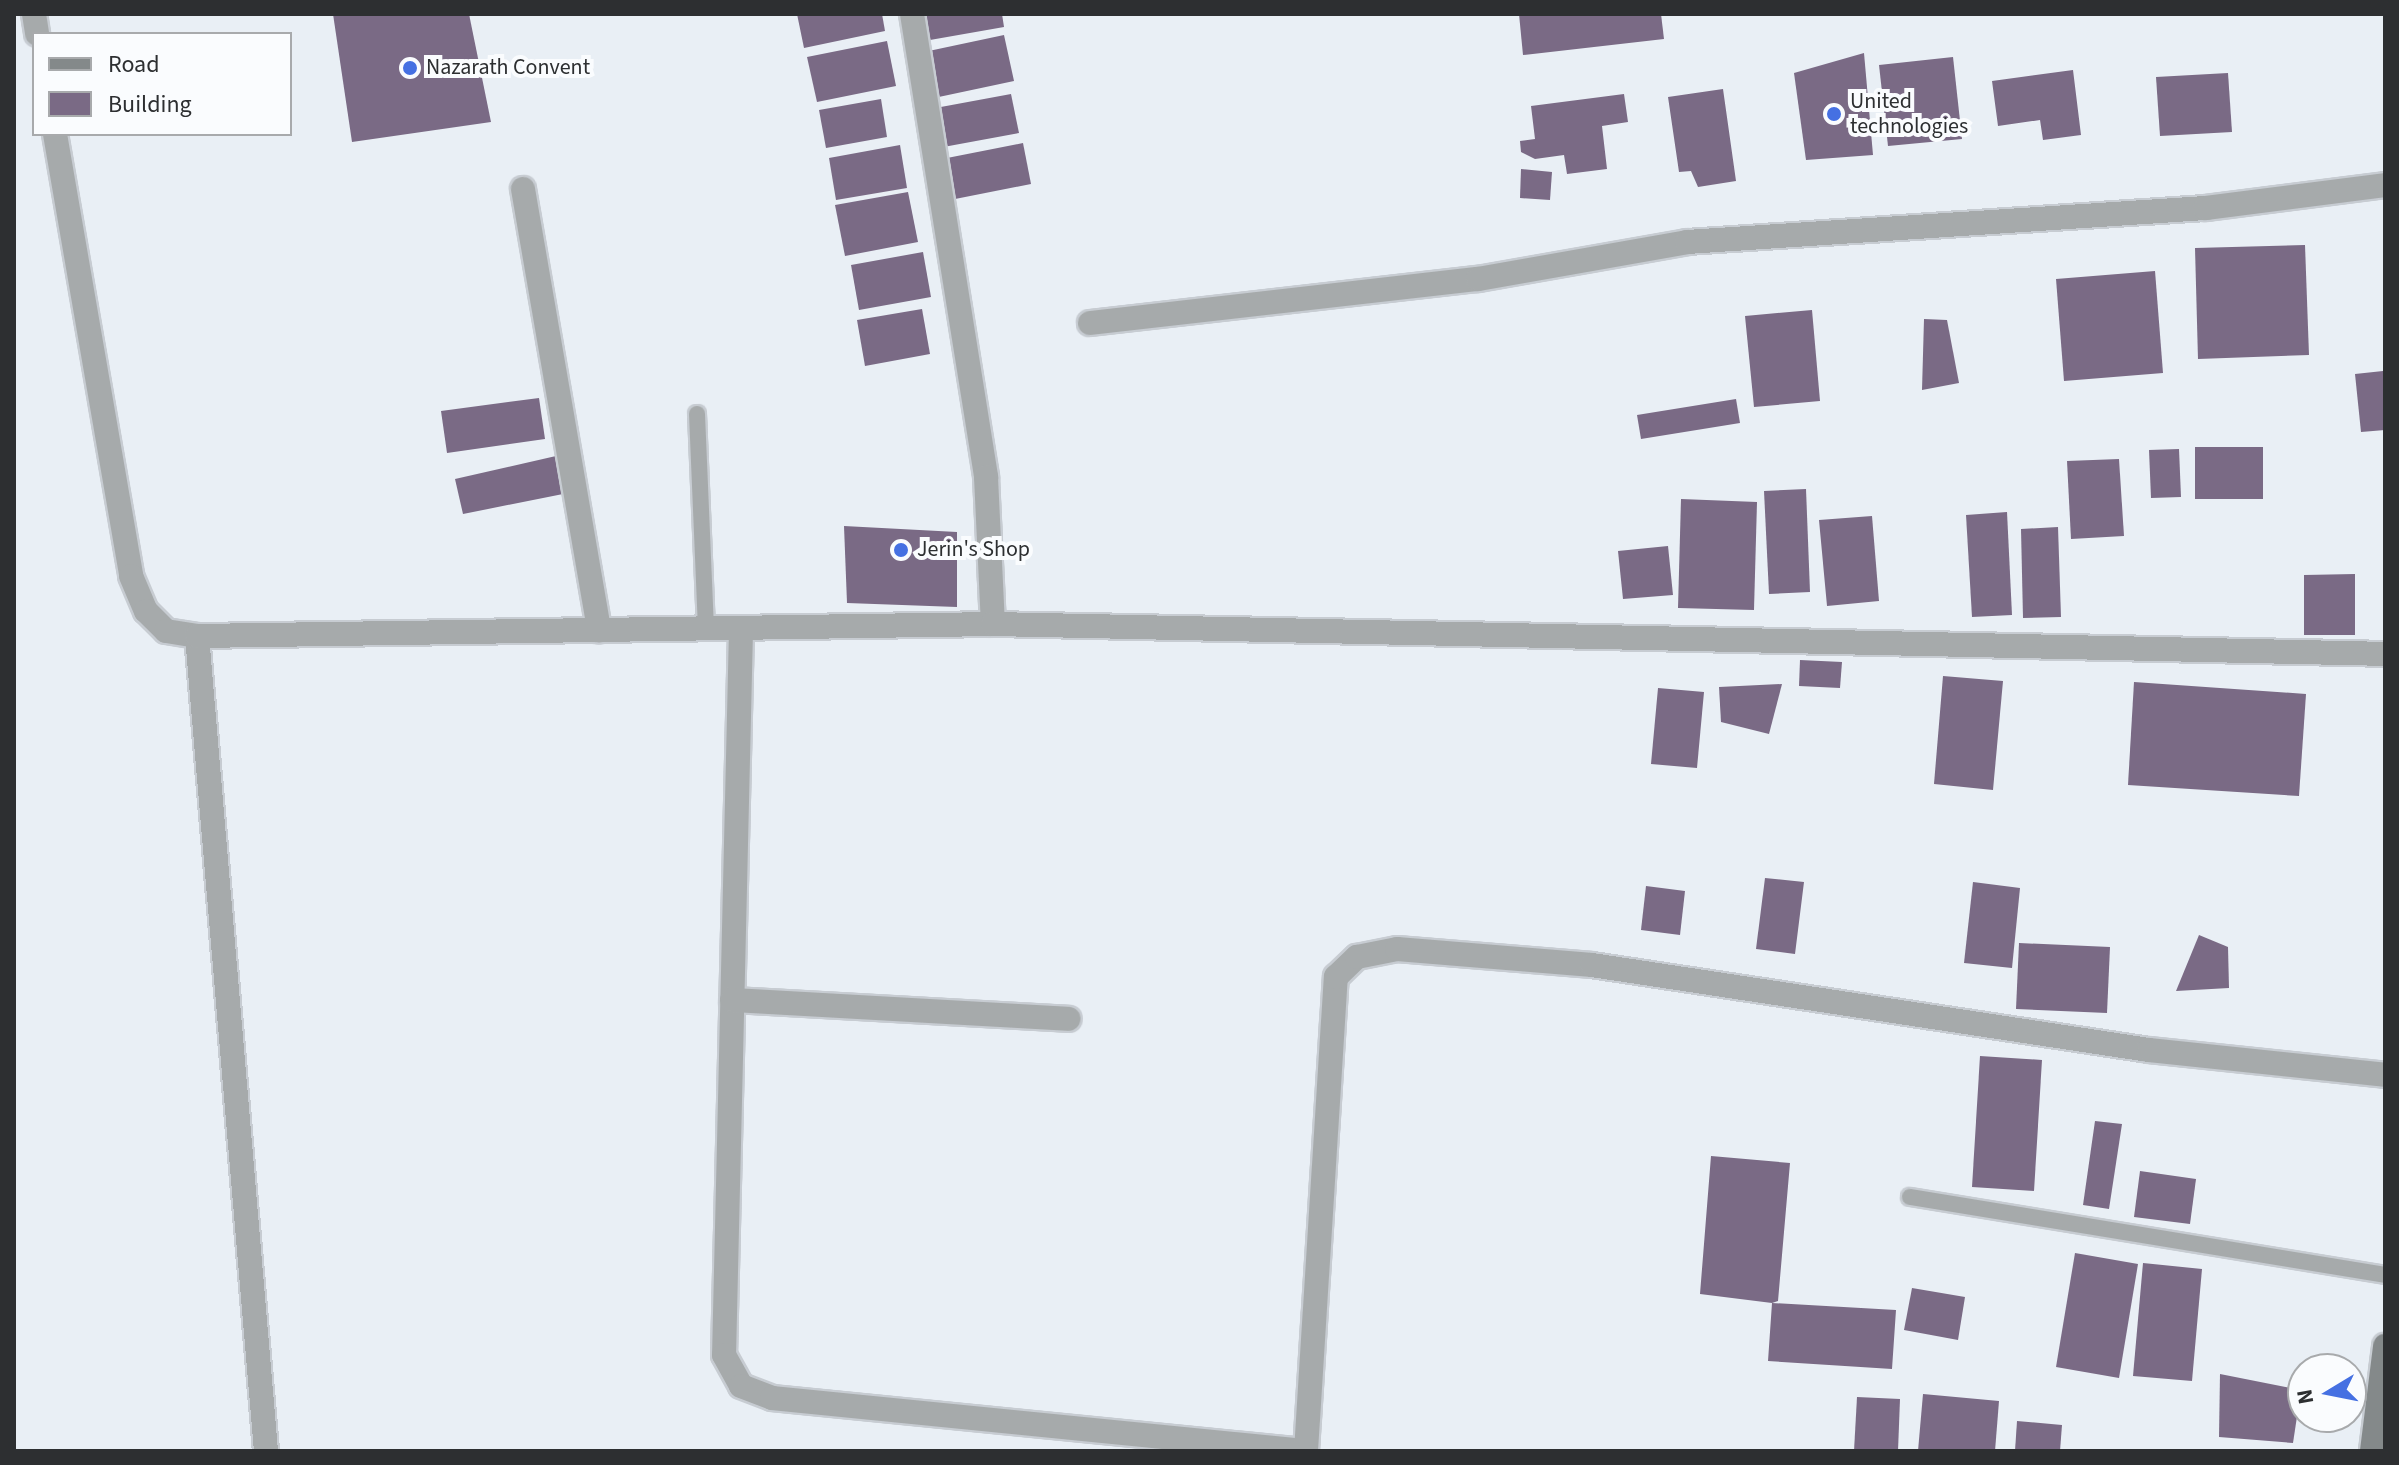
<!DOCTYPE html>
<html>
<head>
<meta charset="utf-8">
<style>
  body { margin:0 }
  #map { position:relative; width:2399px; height:1465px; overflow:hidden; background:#e9eff5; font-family:"Source Sans 3",sans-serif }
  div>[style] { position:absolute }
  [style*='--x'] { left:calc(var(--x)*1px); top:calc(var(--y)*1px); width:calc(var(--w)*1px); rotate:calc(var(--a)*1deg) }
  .building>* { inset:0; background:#7a6a85 }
  .roads { filter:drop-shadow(2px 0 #c7ccd2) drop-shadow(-2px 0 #c7ccd2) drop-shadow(0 2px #c7ccd2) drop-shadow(0 -2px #c7ccd2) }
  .lane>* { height:16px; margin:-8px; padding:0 8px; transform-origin:8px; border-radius:8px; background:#a6aaab }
  .street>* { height:24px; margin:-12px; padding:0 12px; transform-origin:12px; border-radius:12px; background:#a6aaab }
  .secondary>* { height:24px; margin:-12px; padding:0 12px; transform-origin:12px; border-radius:12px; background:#84898a }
  .dots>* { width:22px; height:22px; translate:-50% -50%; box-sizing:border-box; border:4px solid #fafcfe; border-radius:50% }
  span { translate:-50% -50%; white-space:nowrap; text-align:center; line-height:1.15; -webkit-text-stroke:8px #fafcfe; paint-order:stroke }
  .poi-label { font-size:22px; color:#2d2f31 }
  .left { translate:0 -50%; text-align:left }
  .frame { position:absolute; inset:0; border:16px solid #2d2f31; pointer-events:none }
  .legend { position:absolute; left:32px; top:32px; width:260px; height:104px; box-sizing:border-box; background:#fafcfe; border:2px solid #a8aaac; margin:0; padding:10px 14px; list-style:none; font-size:24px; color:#2d2f31 }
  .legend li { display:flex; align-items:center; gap:16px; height:40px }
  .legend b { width:40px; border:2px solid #a8aaac }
  .north { position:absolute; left:2287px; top:1353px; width:80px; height:80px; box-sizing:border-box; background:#fafcfe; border:2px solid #a8aaac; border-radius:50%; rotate:260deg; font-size:22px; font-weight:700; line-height:32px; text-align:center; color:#2d2f31 }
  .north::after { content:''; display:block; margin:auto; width:28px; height:36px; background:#4570e2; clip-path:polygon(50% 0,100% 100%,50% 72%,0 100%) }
</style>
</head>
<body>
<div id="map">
  <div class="building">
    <i style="clip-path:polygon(333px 14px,469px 14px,491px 122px,352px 142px)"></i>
    <i style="clip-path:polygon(797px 14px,882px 14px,885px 31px,804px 48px)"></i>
    <i style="clip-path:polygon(925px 14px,1002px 14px,1004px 27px,930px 40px)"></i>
    <i style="clip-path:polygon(1519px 14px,1661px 14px,1664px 39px,1523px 55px)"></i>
    <i style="clip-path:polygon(1004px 35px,1014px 81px,934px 98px,924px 52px)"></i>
    <i style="clip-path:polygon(887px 41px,896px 86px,817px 102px,807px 57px)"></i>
    <i style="clip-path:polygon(1864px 53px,1873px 155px,1806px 160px,1794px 73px)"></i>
    <i style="clip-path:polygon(1953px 57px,1962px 139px,1888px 146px,1879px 65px)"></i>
    <i style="clip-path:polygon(2073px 70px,2081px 135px,2043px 140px,2040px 120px,1998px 126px,1992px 81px)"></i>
    <i style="clip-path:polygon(2228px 73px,2232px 132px,2160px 136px,2156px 77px)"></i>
    <i style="clip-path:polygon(1723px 89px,1736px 181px,1698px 187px,1691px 171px,1679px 172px,1668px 97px)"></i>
    <i style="clip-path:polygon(1011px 94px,1019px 133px,938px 148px,930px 109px)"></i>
    <i style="clip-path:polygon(1624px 94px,1628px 122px,1602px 126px,1607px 169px,1567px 174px,1564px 155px,1535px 159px,1521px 152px,1520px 141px,1535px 139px,1531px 106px)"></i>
    <i style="clip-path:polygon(881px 99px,887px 137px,826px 148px,819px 110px)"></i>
    <i style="clip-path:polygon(1023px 143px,1031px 184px,950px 200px,942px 159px)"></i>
    <i style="clip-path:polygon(900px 145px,907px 188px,836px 200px,829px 158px)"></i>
    <i style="clip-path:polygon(1521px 169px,1552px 172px,1550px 200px,1520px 198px)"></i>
    <i style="clip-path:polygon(908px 192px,918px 242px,845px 256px,835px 205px)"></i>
    <i style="clip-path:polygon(2305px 245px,2309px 355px,2198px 359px,2195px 248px)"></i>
    <i style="clip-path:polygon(923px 252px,931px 297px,859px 310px,851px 265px)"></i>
    <i style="clip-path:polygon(2155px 271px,2163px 373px,2064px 381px,2056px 279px)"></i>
    <i style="clip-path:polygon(922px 309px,930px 354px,865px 366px,857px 320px)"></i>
    <i style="clip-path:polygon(1812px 310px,1820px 401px,1754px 407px,1745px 316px)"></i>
    <i style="clip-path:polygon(1924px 319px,1947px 320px,1959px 383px,1922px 390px)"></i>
    <i style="clip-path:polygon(2383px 371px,2385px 430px,2361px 432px,2355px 374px)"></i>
    <i style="clip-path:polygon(539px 398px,545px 439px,447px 453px,441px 411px)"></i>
    <i style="clip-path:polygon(1736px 399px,1740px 423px,1641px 439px,1637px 415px)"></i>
    <i style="clip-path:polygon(2195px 447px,2263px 447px,2263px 499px,2195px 499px)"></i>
    <i style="clip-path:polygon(2179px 449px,2181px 497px,2151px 498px,2149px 450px)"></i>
    <i style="clip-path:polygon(556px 456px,563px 494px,463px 514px,455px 479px)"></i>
    <i style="clip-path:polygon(2119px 459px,2124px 536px,2071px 539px,2067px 461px)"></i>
    <i style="clip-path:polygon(1806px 489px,1810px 592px,1769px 594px,1764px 491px)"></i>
    <i style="clip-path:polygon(1681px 499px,1757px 502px,1754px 610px,1678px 608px)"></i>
    <i style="clip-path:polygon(2007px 512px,2012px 615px,1972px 617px,1966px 515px)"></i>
    <i style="clip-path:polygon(1872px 516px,1879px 601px,1827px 606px,1819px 520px)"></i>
    <i style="clip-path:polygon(844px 526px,957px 532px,957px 607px,847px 603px)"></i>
    <i style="clip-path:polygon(2058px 527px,2061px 617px,2023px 618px,2021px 529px)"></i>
    <i style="clip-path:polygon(1668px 546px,1673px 595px,1623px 599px,1618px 551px)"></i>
    <i style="clip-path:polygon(2355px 574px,2355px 635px,2304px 635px,2304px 575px)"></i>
    <i style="clip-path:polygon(1800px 660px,1842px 662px,1840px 688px,1799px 686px)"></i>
    <i style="clip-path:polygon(1943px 676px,2003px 681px,1993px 790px,1934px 784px)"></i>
    <i style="clip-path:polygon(2134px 682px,2306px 694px,2299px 796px,2128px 785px)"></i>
    <i style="clip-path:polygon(1782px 684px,1769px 734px,1721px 722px,1719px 687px)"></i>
    <i style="clip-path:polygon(1658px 688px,1704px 692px,1697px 768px,1651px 764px)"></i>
    <i style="clip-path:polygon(1765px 878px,1804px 882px,1795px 954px,1756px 949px)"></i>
    <i style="clip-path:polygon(1973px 882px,2020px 888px,2012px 968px,1964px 963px)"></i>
    <i style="clip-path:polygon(1646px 886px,1685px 891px,1680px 935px,1641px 930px)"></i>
    <i style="clip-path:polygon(2199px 935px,2228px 947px,2229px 988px,2176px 991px)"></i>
    <i style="clip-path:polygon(2019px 943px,2110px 947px,2107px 1013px,2016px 1009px)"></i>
    <i style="clip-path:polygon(1980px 1056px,2042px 1060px,2034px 1191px,1972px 1187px)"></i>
    <i style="clip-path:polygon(2095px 1121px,2122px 1124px,2109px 1209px,2083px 1205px)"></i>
    <i style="clip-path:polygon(1711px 1156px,1790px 1163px,1778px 1301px,1772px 1303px,1896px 1310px,1892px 1369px,1768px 1361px,1772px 1303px,1700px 1294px)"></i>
    <i style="clip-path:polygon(2140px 1171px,2196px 1179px,2190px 1224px,2134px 1217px)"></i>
    <i style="clip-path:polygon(2075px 1253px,2138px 1264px,2119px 1378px,2056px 1367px)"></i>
    <i style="clip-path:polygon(2143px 1263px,2202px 1269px,2192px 1381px,2133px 1376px)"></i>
    <i style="clip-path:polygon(1912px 1288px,1965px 1297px,1958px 1340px,1904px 1330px)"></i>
    <i style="clip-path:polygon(2220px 1374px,2301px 1390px,2293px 1443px,2219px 1437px)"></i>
    <i style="clip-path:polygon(1923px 1394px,1999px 1401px,1995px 1451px,1918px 1451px)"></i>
    <i style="clip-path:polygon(1857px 1397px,1900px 1399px,1898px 1451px,1854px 1451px)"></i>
    <i style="clip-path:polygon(2017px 1421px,2062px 1425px,2060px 1451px,2015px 1451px)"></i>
  </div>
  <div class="roads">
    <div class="lane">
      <i style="--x:697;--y:414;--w:216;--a:87.6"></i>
      <i style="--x:1910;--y:1197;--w:481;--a:9.3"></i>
    </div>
    <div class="street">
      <i style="--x:34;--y:14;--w:20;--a:81"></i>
      <i style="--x:912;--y:14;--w:469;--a:80.9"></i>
      <i style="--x:986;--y:477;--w:147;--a:87.3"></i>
      <i style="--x:55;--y:134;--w:448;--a:80.2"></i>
      <i style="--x:131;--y:576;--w:38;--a:67"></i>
      <i style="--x:146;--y:611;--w:28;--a:45"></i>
      <i style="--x:166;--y:631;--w:31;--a:9"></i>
      <i style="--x:197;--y:636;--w:818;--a:85.16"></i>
      <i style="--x:523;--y:189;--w:448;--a:80.2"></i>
      <i style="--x:1090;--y:323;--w:390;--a:-6.5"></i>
      <i style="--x:1478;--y:279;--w:212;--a:-10"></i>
      <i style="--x:1687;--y:242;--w:520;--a:-3.75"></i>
      <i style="--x:2206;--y:208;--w:180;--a:-7.3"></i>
      <i style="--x:741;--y:630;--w:725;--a:91.34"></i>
      <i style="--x:724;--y:1355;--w:35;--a:61"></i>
      <i style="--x:741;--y:1386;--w:33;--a:21"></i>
      <i style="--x:772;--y:1398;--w:535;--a:5.69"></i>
      <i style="--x:197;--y:636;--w:796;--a:-0.86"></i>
      <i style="--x:993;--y:624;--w:1392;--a:1.23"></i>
      <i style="--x:732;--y:1000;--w:337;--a:3.2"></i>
      <i style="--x:1306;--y:1451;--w:475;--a:-86.4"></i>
      <i style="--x:1336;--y:977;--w:29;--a:-44"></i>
      <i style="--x:1357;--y:957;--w:41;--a:-11.3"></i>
      <i style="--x:1397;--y:949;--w:196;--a:4.7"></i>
      <i style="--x:1592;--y:965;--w:563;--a:8.68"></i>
      <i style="--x:2149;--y:1050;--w:237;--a:6"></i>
    </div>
    <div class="secondary">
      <i style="--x:2372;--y:1451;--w:106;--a:-82.9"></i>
    </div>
  </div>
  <div class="dots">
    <i style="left:410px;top:68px;background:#4570e2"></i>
    <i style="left:1834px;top:114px;background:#4570e2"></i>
    <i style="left:901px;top:550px;background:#4570e2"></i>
  </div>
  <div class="poi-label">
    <span class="left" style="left:426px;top:68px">Nazarath Convent</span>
    <span class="left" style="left:1850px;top:114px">United<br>technologies</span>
    <span class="left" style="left:917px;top:550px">Jerin's Shop</span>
  </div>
  <div class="frame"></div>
  <ul class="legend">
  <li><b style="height:10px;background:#84898a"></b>Road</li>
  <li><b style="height:22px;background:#7a6a85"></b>Building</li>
  </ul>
  <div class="north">N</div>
</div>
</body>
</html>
